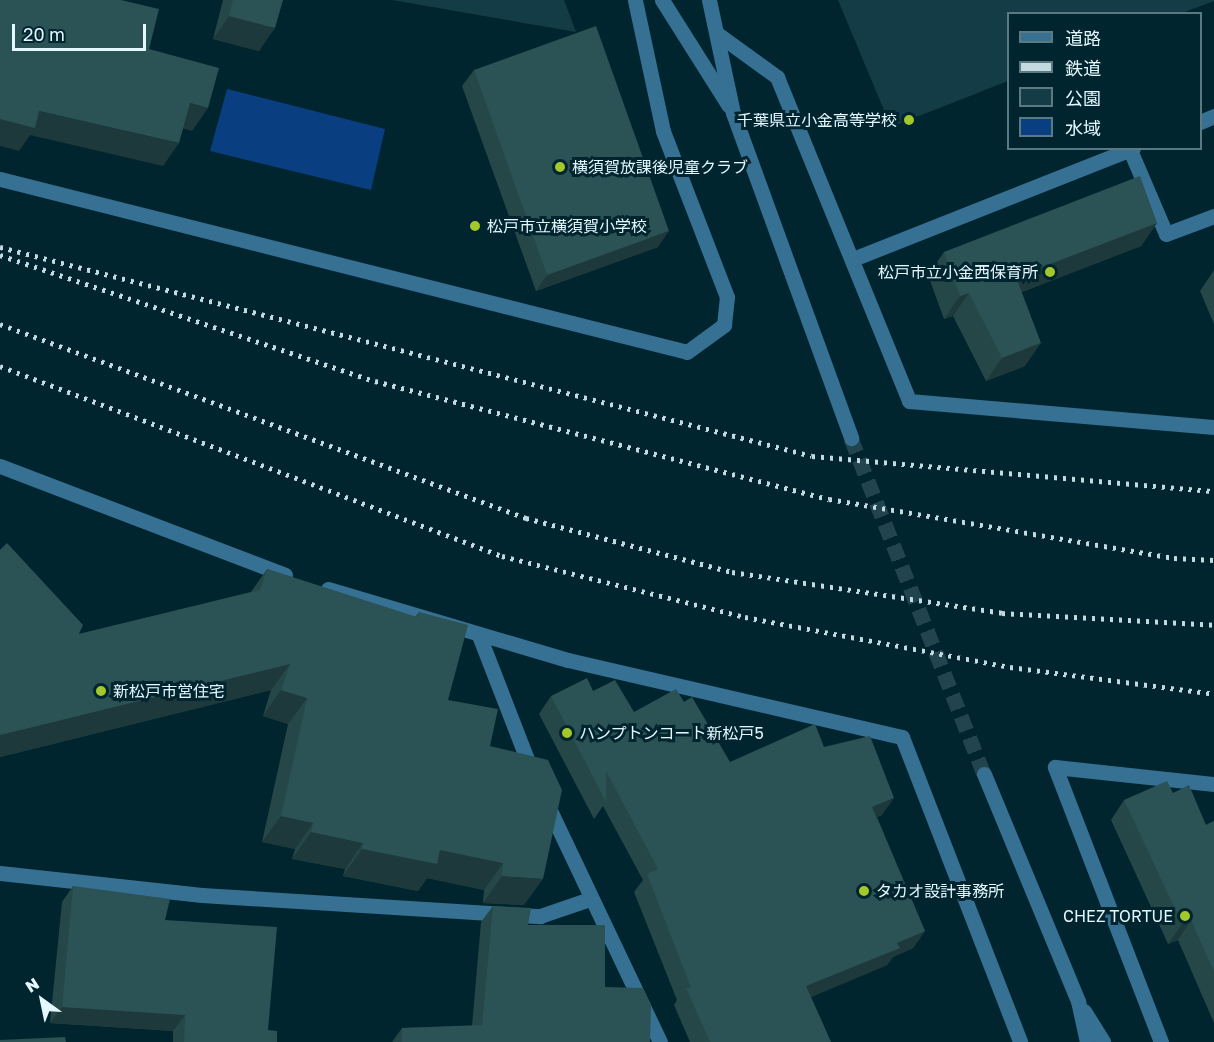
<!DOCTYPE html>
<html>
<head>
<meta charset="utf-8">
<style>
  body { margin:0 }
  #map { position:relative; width:1214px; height:1042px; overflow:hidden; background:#00252f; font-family:"Golos Text","Noto Sans JP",sans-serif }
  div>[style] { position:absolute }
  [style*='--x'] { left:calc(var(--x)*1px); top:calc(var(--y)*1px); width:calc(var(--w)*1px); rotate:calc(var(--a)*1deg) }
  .green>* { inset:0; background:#143c47 }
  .water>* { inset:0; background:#093e80 }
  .tertiary-tunnel>* { height:15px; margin-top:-7.5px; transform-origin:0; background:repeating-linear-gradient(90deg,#22444e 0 15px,transparent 0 23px) }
  .service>* { height:15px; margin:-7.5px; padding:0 7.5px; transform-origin:7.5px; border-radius:7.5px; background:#367093 }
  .minor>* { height:15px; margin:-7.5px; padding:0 7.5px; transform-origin:7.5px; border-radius:7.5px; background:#367093 }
  .tertiary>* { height:15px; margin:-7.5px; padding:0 7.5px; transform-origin:7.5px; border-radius:7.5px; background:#367093 }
  .rail>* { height:4.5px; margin-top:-2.25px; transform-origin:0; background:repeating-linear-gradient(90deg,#c4d9e0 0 3px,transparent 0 9px) }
  .wall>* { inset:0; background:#254748 }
  .shaded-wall>* { inset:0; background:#1e393b }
  .building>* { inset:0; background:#2b5254 }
  .dots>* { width:16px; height:16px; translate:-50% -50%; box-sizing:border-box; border:3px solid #00252f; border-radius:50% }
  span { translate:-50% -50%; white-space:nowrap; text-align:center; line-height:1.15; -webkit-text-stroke:6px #00252f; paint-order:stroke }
  .poi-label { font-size:16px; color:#e4f7fd }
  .right { translate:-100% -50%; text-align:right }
  .left { translate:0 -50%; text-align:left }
  .legend { position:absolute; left:1007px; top:12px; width:195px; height:138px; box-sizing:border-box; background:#00252f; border:2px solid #5b7981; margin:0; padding:8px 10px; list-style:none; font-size:18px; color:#e4f7fd }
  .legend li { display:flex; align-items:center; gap:12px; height:30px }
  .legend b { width:30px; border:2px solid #5b7981 }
  .north { position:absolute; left:12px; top:970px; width:60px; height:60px; -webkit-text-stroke:4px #00252f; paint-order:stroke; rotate:327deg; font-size:16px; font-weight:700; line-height:24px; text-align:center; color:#e4f7fd }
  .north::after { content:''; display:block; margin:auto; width:21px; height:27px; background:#e4f7fd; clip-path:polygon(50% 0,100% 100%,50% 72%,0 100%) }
  .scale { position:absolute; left:12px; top:24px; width:134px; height:27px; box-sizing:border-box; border:3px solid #e4f7fd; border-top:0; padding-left:8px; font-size:18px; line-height:21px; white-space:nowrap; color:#e4f7fd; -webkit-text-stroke:4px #00252f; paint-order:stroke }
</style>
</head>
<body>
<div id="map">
  <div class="green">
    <i style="clip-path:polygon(392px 0,564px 0,576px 32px)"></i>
    <i style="clip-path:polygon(838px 0,1214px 0,1214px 1px,1182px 13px,1008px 14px,1008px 81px,891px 127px)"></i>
  </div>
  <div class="water">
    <i style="clip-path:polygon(227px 89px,385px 129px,371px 190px,210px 151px)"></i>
  </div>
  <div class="tertiary-tunnel">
    <i style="--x:851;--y:438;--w:361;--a:68.4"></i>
  </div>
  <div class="service">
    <i style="--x:1130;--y:150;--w:91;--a:66.8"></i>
    <i style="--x:1166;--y:234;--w:51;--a:-20.6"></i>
  </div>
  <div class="minor">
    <i style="--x:719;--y:35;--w:72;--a:35.9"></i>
    <i style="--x:777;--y:77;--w:350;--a:67.8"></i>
    <i style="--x:909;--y:401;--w:306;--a:4.9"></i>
    <i style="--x:0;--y:179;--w:708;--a:14.13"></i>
    <i style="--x:687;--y:352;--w:46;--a:-36.1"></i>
    <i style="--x:724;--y:325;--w:28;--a:-84"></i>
    <i style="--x:727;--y:297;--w:178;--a:-111.1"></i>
    <i style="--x:663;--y:131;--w:134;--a:-102.1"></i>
    <i style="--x:0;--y:466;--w:305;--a:20.9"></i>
    <i style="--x:328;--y:589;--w:250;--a:16.5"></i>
    <i style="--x:568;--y:660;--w:343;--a:13"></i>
    <i style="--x:902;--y:737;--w:327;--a:68.8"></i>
    <i style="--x:480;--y:638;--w:144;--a:68.8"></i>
    <i style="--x:547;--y:804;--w:263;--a:64.6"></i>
    <i style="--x:0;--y:873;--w:203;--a:6.2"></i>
    <i style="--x:202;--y:895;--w:339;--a:3.6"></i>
    <i style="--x:540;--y:916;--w:53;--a:-18.8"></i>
    <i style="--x:1161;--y:1042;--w:295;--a:-111.1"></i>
    <i style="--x:1055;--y:767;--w:160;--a:6.1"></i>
  </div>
  <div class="tertiary">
    <i style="--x:662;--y:0;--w:125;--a:57.7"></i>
    <i style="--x:709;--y:0;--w:116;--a:78"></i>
    <i style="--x:733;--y:113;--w:346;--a:70"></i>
    <i style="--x:1200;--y:122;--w:15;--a:-23"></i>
    <i style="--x:853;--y:259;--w:301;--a:-21.6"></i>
    <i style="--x:984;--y:774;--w:246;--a:67.5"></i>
    <i style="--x:1078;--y:1001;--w:42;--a:77.6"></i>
    <i style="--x:1084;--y:1011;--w:36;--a:58"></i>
  </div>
  <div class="rail">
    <i style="--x:0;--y:247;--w:838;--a:14.43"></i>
    <i style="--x:812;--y:456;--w:404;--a:5"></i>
    <i style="--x:0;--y:255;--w:396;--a:18.6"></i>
    <i style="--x:375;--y:381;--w:469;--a:14.6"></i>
    <i style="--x:829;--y:499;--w:350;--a:9.7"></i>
    <i style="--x:1174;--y:558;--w:40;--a:2.9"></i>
    <i style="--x:0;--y:324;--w:561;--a:20.25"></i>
    <i style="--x:526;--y:518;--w:213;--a:14.7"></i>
    <i style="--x:732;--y:572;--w:273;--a:8.6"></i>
    <i style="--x:1002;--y:613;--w:212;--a:3.2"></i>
    <i style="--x:0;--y:366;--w:537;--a:20.73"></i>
    <i style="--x:502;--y:556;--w:251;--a:14.1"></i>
    <i style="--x:745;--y:617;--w:270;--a:10.7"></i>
    <i style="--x:1010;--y:667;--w:206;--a:7.5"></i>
  </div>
  <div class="wall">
    <i style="clip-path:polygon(223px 0,283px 0,259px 51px,213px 39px)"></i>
    <i style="clip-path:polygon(474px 70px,658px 247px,536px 291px,462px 86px)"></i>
    <i style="clip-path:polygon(1157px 223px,1141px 246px,1022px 292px,1025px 366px,986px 381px,953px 316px,944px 319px,928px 275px,944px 252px)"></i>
    <i style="clip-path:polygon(1214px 270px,1214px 324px,1200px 291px)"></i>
    <i style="clip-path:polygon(0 550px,79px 634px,251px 592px,267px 569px,415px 617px,419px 612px,448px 700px,490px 746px,524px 905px,483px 903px,484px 890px,427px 878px,418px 891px,343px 876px,345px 869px,292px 859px,295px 849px,262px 842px,288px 724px,263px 716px,271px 690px,0 757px)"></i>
    <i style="clip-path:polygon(593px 691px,634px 712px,684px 702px,730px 762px,824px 747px,882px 815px,877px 817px,925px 931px,913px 948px,893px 957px,887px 965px,811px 997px,831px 1042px,690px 1042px,674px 1005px,677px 1000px,634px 892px,643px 880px,603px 806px,594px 819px,539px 714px,551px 696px)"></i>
    <i style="clip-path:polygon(1173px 793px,1206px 825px,1214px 821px,1214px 1023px,1178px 940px,1168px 944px,1111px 820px,1124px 800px)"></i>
    <i style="clip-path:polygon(73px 886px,165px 920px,268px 1030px,277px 1042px,173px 1042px,173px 1031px,50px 1023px,62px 902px)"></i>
    <i style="clip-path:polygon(493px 906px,528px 925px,605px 987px,650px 1042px,392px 1042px,402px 1028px,472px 1026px,481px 922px)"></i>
  </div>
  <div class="shaded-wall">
    <i style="clip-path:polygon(229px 16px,275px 28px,259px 51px,213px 39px)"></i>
    <i style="clip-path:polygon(190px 103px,208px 108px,192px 131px,174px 126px)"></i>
    <i style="clip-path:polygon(39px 111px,179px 143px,163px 166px,30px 135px,19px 151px,0 146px,0 119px)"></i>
    <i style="clip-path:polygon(1157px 223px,1141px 246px,1000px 300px,1016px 277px)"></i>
    <i style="clip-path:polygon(669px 231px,658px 247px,536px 291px,547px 275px)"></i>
    <i style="clip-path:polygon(969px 293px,953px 316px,944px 319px,960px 296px)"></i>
    <i style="clip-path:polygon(1041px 343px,1025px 366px,986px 381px,1002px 358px)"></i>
    <i style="clip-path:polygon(290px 664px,271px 690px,0 757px,0 735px)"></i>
    <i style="clip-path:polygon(281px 690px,307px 698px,288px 724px,263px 716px)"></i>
    <i style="clip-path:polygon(894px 798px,882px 815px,860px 824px,872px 807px)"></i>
    <i style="clip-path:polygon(281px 816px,313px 823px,295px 849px,262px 842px)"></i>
    <i style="clip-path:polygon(311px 832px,363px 843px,345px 869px,292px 859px)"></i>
    <i style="clip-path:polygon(362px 849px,440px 850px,503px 863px,484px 890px,427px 878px,418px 891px,343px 876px)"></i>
    <i style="clip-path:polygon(502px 876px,543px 879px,524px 905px,483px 903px)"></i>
    <i style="clip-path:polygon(1191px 920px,1178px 940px,1168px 944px,1182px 924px)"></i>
    <i style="clip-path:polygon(925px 931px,913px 948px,893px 957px,887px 965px,794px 1004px,806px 986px,897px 943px)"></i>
    <i style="clip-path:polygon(62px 1007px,185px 1015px,173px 1031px,50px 1023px)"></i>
  </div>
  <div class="building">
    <i style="clip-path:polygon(0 0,121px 0,159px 9px,149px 49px,219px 68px,208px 108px,190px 103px,179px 143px,39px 111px,35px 128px,0 119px)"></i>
    <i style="clip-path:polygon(233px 0,283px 0,275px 28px,229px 16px)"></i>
    <i style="clip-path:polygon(596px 26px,669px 231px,547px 275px,474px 70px)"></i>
    <i style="clip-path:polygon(1140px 176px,1157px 223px,1016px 277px,1041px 343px,1002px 358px,969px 293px,960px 296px,944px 252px)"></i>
    <i style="clip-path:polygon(7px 543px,83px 625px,79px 634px,260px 590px,267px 569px,417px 617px,419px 612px,468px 625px,448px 700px,498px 709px,490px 746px,548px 760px,562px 790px,543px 879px,502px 876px,503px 863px,440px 850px,437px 864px,362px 849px,363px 843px,311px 832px,313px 823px,281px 816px,307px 698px,281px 690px,290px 664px,0 735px,0 550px)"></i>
    <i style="clip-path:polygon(587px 678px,593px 691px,615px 680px,634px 712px,676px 689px,684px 702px,692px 697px,730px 762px,815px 724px,824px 747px,870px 736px,894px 798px,872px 807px,925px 931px,897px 943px,900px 948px,806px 986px,831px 1042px,710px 1042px,686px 988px,691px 988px,647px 874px,658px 869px,606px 771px,606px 802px,551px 696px)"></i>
    <i style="clip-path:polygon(1167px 781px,1173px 793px,1189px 785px,1206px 825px,1214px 821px,1214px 972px,1191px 920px,1182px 924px,1124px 800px)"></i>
    <i style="clip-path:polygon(73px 886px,170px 899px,165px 920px,277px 927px,268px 1030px,277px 1031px,277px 1042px,184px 1042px,185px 1015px,62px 1007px)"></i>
    <i style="clip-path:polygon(493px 906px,531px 908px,528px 925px,605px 925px,605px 987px,643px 988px,651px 1005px,650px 1042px,402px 1042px,402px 1028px,482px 1025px)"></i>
    <i style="clip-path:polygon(65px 1037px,66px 1042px,0 1042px,0 1040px)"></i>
  </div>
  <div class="dots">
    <i style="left:909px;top:120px;background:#a2c929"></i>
    <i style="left:560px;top:167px;background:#a2c929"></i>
    <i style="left:475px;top:226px;background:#a2c929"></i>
    <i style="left:1050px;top:272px;background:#a2c929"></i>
    <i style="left:101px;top:691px;background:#a2c929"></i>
    <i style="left:567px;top:733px;background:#a2c929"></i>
    <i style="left:864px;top:891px;background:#a2c929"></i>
    <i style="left:1185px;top:916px;background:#a2c929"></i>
  </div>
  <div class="poi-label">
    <span class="right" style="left:897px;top:120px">千葉県立小金高等学校</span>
    <span class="left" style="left:572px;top:167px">横須賀放課後児童クラブ</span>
    <span class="left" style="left:487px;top:226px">松戸市立横須賀小学校</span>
    <span class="right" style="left:1038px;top:272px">松戸市立小金西保育所</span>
    <span class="left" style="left:113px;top:691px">新松戸市営住宅</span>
    <span class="left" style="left:579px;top:733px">ハンプトンコート新松戸5</span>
    <span class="left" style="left:876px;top:891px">タカオ設計事務所</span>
    <span class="right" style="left:1173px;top:916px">CHEZ TORTUE</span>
  </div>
  <ul class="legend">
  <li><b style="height:8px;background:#367093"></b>道路</li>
  <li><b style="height:8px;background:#c4d9e0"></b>鉄道</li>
  <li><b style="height:16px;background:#143c47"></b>公園</li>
  <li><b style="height:16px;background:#093e80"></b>水域</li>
  </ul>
  <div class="north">N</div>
  <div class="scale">20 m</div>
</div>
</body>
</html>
